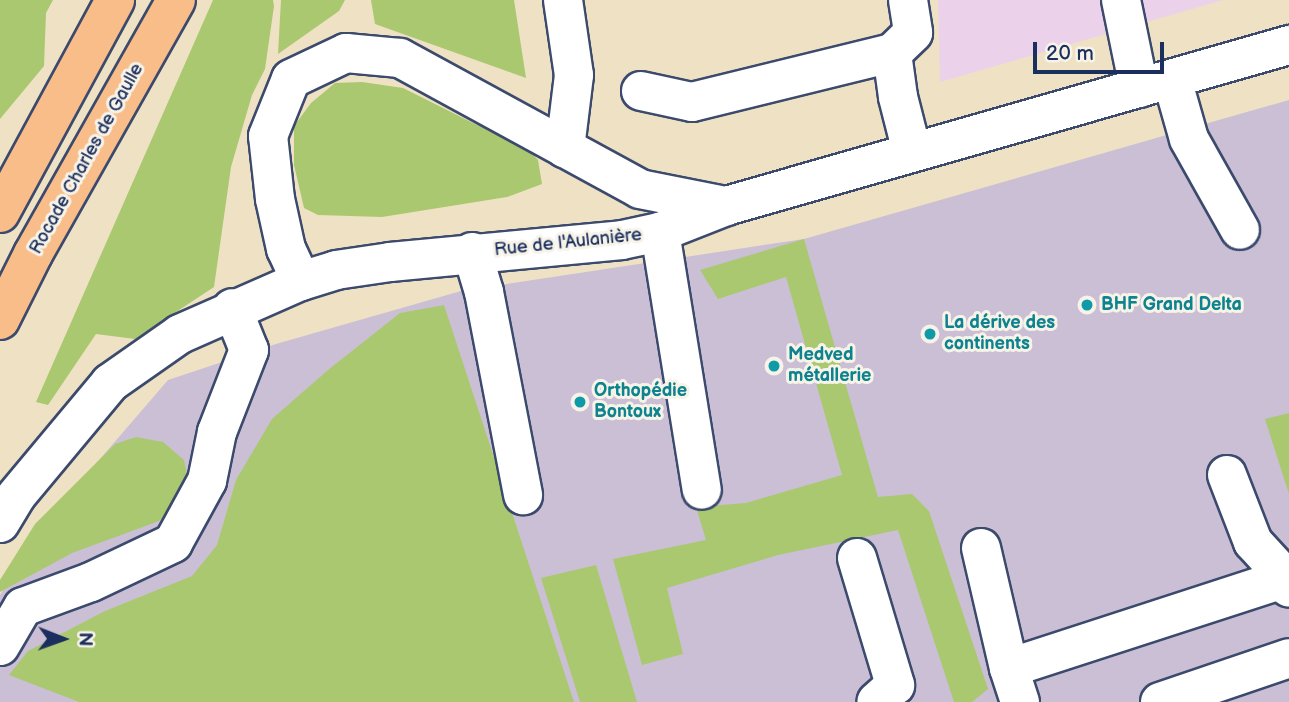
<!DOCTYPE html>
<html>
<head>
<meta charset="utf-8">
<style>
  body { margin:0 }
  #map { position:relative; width:1289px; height:702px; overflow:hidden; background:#efe1c4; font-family:"Balsamiq Sans",sans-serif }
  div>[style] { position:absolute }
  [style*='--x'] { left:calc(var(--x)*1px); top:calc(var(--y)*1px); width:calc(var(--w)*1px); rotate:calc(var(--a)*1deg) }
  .built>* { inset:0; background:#ecd1ea }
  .industrial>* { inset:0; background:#cbbfd5 }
  .green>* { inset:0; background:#aac86f }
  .roads { filter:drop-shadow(2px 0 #3b4a6d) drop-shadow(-2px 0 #3b4a6d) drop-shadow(0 2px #3b4a6d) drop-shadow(0 -2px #3b4a6d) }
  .minor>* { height:38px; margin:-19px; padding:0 19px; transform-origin:19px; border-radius:19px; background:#fff }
  .major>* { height:38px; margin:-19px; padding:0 19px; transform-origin:19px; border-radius:19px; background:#f8bd89 }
  .dots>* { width:19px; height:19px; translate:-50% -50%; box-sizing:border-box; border:4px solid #f7f3e8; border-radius:50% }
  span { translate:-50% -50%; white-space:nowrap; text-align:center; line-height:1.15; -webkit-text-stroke:6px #f7f3e8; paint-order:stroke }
  .street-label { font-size:18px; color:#1b2f5e }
  .culture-label { font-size:18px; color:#0d838f; font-weight:700 }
  .left { translate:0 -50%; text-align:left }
  .north { position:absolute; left:28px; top:604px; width:70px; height:70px; -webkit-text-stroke:5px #f7f3e8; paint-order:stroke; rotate:91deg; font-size:19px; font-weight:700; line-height:28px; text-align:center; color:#1b2f5e }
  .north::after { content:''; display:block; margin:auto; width:24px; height:32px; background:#1b2f5e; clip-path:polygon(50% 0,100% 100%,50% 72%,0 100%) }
  .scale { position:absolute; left:1033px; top:42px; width:131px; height:32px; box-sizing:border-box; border:4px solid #1b2f5e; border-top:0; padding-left:9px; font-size:21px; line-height:24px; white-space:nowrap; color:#1b2f5e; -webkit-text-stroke:5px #f7f3e8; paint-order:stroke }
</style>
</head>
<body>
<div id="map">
  <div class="built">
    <i style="clip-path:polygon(938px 0,1223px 0,940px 82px)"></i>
  </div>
  <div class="industrial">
    <i style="clip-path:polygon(1289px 100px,1289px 702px,0 702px,0 595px,45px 523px,168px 380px,276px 344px,461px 291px,804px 239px)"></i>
  </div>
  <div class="green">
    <i style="clip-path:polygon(0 0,53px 0,46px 13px,44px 66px,0 119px)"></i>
    <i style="clip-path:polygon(213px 0,273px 0,274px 6px,265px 69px,252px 95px,231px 167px,214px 287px,135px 339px,96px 334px,48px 405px,36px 402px)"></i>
    <i style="clip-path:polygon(281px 0,345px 0,339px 11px,278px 54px)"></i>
    <i style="clip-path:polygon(371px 0,514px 0,526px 78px,375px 24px)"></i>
    <i style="clip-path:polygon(362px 82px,403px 88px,477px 125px,518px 138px,538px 160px,542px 184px,507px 197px,382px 217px,318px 215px,304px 208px,294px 165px,294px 126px,311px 103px,335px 83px)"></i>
    <i style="clip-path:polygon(804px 239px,878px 497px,912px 494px,929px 511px,988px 689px,972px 702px,954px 702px,898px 530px,778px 555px,667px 588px,683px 654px,642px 665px,613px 559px,706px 540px,696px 507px,746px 503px,842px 475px,786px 277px,718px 299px,700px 270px)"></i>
    <i style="clip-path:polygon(444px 305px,574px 702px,79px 702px,9px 675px,28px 651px,105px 611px,192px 576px,217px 545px,236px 480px,272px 419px,328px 370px,400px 313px)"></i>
    <i style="clip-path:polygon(1289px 413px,1289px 494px,1265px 419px)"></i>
    <i style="clip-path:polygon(136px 437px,163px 442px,184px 460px,189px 484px,176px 506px,159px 521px,72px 553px,0 592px,0 580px,35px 524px,115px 444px)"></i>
    <i style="clip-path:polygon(596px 565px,637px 702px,580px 702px,541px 578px)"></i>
  </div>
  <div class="roads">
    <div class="minor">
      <i style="--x:563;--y:0;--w:76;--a:81.7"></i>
      <i style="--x:574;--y:75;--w:74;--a:97"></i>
      <i style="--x:908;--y:0;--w:33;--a:81"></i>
      <i style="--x:913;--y:33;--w:29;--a:136"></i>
      <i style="--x:892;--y:53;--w:44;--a:82.2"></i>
      <i style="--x:898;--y:97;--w:57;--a:75.7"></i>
      <i style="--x:1121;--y:0;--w:90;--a:78.4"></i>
      <i style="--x:1172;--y:79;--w:62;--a:74.2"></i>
      <i style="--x:1189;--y:139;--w:104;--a:60.7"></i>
      <i style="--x:641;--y:91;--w:52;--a:12.2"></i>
      <i style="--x:692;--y:102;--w:206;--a:-13.8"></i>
      <i style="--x:660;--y:232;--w:261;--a:80.8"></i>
      <i style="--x:472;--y:252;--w:42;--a:73.3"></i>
      <i style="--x:484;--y:292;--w:207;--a:79.1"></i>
      <i style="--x:301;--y:281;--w:35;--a:-115"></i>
      <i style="--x:286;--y:249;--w:51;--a:-102.4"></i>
      <i style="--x:275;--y:199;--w:63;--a:-96.3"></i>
      <i style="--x:268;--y:136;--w:61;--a:-68"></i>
      <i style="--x:291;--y:79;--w:61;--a:-25.3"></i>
      <i style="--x:346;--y:53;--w:54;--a:5.3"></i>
      <i style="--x:400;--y:58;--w:273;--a:28.6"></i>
      <i style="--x:640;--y:189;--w:88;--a:11.2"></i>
      <i style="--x:1227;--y:475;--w:72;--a:68.8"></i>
      <i style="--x:1253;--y:542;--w:49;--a:47.5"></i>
      <i style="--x:0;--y:523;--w:31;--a:-59"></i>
      <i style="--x:16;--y:496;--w:147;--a:-50.2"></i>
      <i style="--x:110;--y:383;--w:85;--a:-35"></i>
      <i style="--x:180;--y:334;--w:132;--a:-23.7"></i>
      <i style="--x:301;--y:281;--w:37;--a:-17"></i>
      <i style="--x:336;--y:270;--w:55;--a:-8.4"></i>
      <i style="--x:390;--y:262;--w:233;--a:-5.4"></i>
      <i style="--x:622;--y:240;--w:39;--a:-12"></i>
      <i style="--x:660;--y:232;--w:71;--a:-21.5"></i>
      <i style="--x:726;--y:206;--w:586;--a:-15.96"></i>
      <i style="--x:981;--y:548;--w:123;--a:76.9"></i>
      <i style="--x:857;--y:558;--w:133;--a:73.3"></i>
      <i style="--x:895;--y:685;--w:25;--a:138"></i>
      <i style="--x:0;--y:646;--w:45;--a:-59.5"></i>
      <i style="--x:23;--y:607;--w:72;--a:-20.2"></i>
      <i style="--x:91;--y:582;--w:91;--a:-25.4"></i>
      <i style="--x:173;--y:543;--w:71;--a:-61.3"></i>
      <i style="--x:207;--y:481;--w:50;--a:-78.5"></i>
      <i style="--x:217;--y:432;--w:88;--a:-68.7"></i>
      <i style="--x:249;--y:350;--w:45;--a:-112"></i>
      <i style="--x:1020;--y:702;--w:36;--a:-108"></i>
      <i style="--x:1009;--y:668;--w:291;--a:-18"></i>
      <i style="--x:1286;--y:578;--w:10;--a:73"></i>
      <i style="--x:1160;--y:702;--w:136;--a:-18.8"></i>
    </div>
    <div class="major">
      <i style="--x:0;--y:213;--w:242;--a:-61.6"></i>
      <i style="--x:0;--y:320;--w:74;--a:-63.4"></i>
      <i style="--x:33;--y:254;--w:291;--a:-60.6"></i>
    </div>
  </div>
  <div class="dots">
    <i style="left:1087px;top:305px;background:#0f9aa8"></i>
    <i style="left:930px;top:334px;background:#0f9aa8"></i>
    <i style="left:774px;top:366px;background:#0f9aa8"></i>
    <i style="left:580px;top:402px;background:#0f9aa8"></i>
  </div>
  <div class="street-label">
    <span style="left:87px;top:159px;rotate:-61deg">Rocade Charles de Gaulle</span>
    <span style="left:568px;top:243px;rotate:-6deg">Rue de l'Aulanière</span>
  </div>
  <div class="culture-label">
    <span class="left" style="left:1101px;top:305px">BHF Grand Delta</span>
    <span class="left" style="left:944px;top:334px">La dérive des<br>continents</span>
    <span class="left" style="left:788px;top:366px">Medved<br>métallerie</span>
    <span class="left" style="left:594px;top:402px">Orthopédie<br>Bontoux</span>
  </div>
  <div class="north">N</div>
  <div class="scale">20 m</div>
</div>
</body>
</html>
